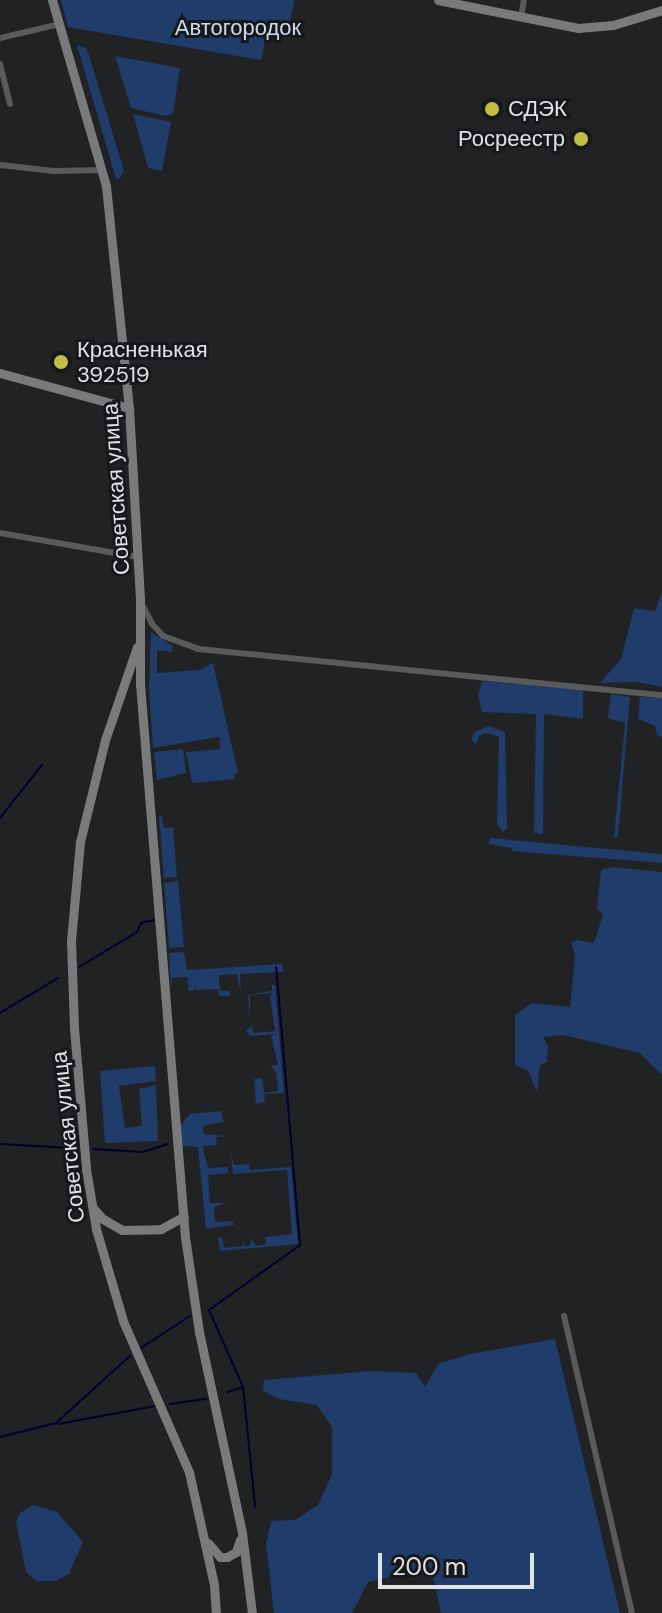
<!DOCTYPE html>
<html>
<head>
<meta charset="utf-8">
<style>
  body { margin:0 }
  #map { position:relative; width:662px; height:1613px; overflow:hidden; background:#202224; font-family:"DM Sans",sans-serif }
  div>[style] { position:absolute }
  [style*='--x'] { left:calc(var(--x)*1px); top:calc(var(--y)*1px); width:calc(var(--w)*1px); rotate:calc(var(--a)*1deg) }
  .green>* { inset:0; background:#1f3c6a }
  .stream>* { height:2px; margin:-1px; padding:0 1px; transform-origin:1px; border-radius:1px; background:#000130 }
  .street>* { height:6px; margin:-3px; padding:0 3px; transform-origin:3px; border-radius:3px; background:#5a5a5b }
  .secondary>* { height:9px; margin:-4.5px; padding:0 4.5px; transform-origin:4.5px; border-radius:4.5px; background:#797a7c }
  .dots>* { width:22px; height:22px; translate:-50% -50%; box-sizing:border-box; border:4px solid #17181b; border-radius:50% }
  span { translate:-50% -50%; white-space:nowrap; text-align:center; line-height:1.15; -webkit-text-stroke:6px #17181b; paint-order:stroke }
  .park-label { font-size:22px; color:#cddaed }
  .poi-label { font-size:22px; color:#e0e1e2 }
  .left { translate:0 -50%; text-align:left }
  .right { translate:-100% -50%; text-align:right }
  .street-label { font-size:22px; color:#e0e1e2 }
  .scale { position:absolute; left:378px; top:1553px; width:156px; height:36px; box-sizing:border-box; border:4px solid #e0e1e2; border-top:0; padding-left:10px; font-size:24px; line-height:28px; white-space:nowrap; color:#e0e1e2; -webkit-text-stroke:6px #17181b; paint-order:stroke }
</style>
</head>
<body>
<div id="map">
  <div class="green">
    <i style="clip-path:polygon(61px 0,294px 0,289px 27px,269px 24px,261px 60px,68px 27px)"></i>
    <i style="clip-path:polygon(77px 45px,86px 48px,89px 55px,124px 171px,119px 179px,116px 179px)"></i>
    <i style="clip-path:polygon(115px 56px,180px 68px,173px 114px,165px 116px,131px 108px)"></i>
    <i style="clip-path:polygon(133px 114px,171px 122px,162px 171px,148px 168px)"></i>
    <i style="clip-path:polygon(662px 592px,662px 687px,637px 682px,600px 683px,621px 659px,634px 608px,655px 611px)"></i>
    <i style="clip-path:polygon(151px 632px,173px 646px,172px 652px,157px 650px,157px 673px,199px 670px,213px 663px,238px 773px,234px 774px,235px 779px,192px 783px,186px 752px,220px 749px,219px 737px,153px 748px,149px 688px)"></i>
    <i style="clip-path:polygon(482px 681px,583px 690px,583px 719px,544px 714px,543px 834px,534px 833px,536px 714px,482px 712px,478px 695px)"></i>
    <i style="clip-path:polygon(611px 694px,630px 697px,618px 837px,614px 838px,625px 723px,608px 718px)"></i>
    <i style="clip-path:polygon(640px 697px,662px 698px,662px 737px,657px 735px,655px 726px,638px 719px)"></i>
    <i style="clip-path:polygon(489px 726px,505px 732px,507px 828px,503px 832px,497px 824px,499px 737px,487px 733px,479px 736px,476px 744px,471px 739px,475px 732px)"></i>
    <i style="clip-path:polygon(183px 749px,186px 773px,157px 780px,154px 752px)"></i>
    <i style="clip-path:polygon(159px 816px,162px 816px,164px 828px,173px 827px,177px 877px,164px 878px)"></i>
    <i style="clip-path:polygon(490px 838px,662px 854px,662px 863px,512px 851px,512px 848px,489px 844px)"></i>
    <i style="clip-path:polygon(613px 867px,662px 872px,662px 1075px,640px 1053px,563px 1035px,543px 1037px,548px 1046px,547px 1062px,540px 1065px,537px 1092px,528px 1071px,515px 1065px,515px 1015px,532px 1003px,570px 1007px,575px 956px,571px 942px,577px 940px,594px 943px,603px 915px,597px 908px,601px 870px)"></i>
    <i style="clip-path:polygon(178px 881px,184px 947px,169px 948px,164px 883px)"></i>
    <i style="clip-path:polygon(184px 952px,187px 970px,282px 964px,284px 972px,240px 974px,241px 995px,237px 974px,219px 975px,220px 991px,230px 991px,230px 996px,219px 996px,218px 989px,196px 990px,194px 978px,195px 990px,189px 991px,187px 977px,172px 978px,171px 986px,169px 953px)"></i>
    <i style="clip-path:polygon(272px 985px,275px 985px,284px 1093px,265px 1094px,264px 1102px,256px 1104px,254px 1079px,262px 1078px,264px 1093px,278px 1091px,276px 1072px,271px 1065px,278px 1065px,271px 1036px,276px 1034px,251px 1036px,246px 1031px,252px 1025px,253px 1033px,275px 1031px,270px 996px,273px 993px,250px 995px,250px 1020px,248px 995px,272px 991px)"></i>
    <i style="clip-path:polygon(155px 1066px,156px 1081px,119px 1086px,125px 1128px,142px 1126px,139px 1089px,156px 1085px,158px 1141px,105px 1143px,100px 1071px)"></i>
    <i style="clip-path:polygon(221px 1111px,224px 1122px,203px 1126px,204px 1134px,226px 1136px,216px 1137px,217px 1145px,203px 1146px,204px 1153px,208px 1168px,228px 1167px,228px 1173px,208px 1175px,210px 1203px,226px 1203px,214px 1207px,215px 1222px,233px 1221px,234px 1225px,206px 1229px,198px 1147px,182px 1146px,180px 1126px,190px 1114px)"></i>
    <i style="clip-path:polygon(231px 1153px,234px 1165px,249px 1164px,250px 1170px,291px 1167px,298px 1244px,220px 1251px,218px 1237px,222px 1237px,224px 1248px,243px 1246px,242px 1239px,245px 1246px,250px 1246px,251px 1238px,256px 1246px,266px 1244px,265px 1237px,292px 1234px,287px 1170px,233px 1174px)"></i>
    <i style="clip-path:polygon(555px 1339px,620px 1613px,441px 1613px,431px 1568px,368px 1582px,352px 1613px,274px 1613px,266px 1544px,271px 1521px,295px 1520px,318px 1505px,332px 1474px,332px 1427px,317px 1405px,279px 1399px,263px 1391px,264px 1380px,371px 1371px,416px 1373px,425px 1387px,438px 1364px,470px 1354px)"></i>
    <i style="clip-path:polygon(33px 1505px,57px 1512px,83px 1542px,69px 1574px,55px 1581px,36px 1581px,26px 1572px,16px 1522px,20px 1513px)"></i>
  </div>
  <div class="stream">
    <i style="--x:0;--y:818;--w:68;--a:-51.6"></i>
    <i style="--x:79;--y:967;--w:68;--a:-31.1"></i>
    <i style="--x:137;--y:932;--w:10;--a:-66"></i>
    <i style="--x:141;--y:923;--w:13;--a:-13"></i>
    <i style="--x:0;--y:1013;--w:68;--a:-31.1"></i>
    <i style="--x:0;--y:1144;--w:71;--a:3.2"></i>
    <i style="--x:93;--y:1149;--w:50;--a:3.4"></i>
    <i style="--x:143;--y:1152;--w:26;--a:-18"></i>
    <i style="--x:141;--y:1348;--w:59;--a:-33.1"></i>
    <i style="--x:243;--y:1387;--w:84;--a:-113.8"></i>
    <i style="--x:209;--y:1310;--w:112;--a:-35.5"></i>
    <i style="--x:300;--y:1245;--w:279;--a:-94.9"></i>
    <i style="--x:227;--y:1392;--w:17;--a:-17"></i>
    <i style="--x:243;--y:1387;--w:120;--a:84.2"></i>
    <i style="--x:170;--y:1404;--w:37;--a:-8"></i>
    <i style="--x:58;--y:1424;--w:99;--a:-10.5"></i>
    <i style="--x:0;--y:1437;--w:58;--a:-14"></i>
    <i style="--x:56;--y:1423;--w:100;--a:-42.2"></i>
  </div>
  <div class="street">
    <i style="--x:521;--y:18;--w:18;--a:-81"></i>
    <i style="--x:0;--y:38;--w:62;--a:-13.1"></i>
    <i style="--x:0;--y:64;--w:41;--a:76"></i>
    <i style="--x:0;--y:165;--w:54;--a:6.3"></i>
    <i style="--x:54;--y:171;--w:49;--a:-1.2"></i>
    <i style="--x:0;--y:533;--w:140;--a:9.9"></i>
    <i style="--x:141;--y:602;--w:25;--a:63"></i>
    <i style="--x:152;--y:624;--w:16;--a:47"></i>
    <i style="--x:163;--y:636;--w:37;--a:20"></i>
    <i style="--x:198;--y:649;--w:466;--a:5.7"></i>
    <i style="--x:564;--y:1316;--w:305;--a:77.1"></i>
  </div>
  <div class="secondary">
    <i style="--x:52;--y:0;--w:194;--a:73.8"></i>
    <i style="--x:106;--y:186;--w:223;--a:84.1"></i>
    <i style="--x:129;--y:408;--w:192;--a:86.7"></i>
    <i style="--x:140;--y:600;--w:84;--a:90"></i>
    <i style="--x:140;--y:684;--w:555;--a:85.35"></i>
    <i style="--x:185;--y:1237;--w:96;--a:81.6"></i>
    <i style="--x:199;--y:1332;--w:206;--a:77.9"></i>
    <i style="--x:242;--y:1533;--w:81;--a:82.9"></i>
    <i style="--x:438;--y:0;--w:143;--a:11.3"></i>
    <i style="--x:578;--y:28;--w:35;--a:-5"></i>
    <i style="--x:613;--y:25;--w:51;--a:-17"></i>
    <i style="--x:0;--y:373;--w:134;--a:15.2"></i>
    <i style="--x:137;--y:647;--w:98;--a:109"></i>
    <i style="--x:105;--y:740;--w:105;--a:103.8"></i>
    <i style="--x:80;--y:842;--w:99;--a:95.2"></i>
    <i style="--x:71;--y:941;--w:87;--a:88"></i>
    <i style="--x:74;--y:1028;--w:142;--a:85.1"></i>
    <i style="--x:86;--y:1169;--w:61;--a:80.5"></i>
    <i style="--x:96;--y:1229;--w:96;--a:73.6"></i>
    <i style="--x:123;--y:1321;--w:165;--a:66.4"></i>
    <i style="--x:189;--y:1472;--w:116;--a:77.5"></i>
    <i style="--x:214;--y:1585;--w:28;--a:86"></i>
    <i style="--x:94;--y:1209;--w:13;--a:48"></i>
    <i style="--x:103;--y:1219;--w:22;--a:30"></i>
    <i style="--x:122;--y:1230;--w:39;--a:-1"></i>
    <i style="--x:161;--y:1229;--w:26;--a:-29"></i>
    <i style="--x:208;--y:1543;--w:18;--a:49"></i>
    <i style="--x:220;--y:1557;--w:7;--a:0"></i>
    <i style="--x:227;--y:1557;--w:10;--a:-29"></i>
    <i style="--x:236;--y:1552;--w:13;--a:-72"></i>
  </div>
  <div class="dots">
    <i style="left:492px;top:109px;background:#bfbe42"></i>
    <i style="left:581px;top:139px;background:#bfbe42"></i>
    <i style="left:61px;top:362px;background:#bfbe42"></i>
  </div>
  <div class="park-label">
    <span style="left:238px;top:28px">Автогородок</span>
  </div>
  <div class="poi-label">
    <span class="left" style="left:508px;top:109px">СДЭК</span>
    <span class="right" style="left:565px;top:139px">Росреестр</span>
    <span class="left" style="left:77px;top:362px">Красненькая<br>392519</span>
  </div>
  <div class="street-label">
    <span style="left:116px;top:489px;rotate:-94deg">Советская улица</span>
    <span style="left:68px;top:1137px;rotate:-96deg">Советская улица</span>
  </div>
  <div class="scale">200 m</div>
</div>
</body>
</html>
